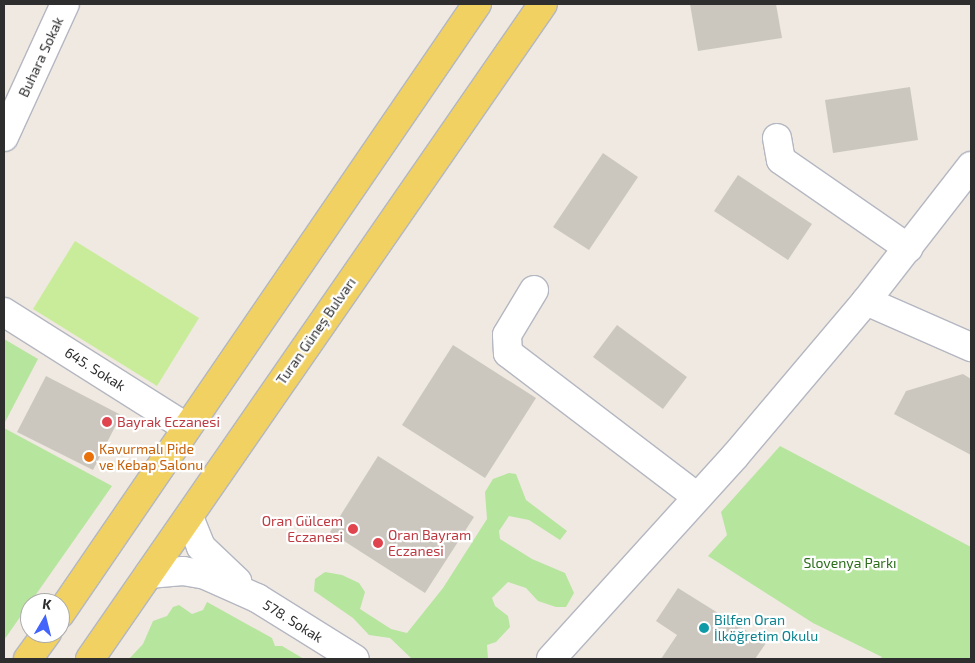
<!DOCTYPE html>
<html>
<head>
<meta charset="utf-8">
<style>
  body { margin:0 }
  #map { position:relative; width:975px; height:663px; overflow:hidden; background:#efe9e1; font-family:"Exo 2",sans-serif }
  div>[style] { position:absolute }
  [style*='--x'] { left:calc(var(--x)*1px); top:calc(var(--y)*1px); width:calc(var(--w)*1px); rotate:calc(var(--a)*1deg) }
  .green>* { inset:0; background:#b6e59e }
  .pitch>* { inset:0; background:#c9ec9a }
  .building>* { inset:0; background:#cbc7bf }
  .roads { filter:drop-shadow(1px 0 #b4b7c1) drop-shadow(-1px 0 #b4b7c1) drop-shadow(0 1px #b4b7c1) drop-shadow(0 -1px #b4b7c1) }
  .minor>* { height:28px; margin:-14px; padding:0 14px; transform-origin:14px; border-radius:14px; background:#fff }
  .major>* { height:28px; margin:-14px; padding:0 14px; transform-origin:14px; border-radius:14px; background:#f2d163 }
  .dots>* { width:14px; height:14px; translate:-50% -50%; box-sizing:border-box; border:2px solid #fff; border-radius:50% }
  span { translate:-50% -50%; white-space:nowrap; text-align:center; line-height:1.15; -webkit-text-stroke:4.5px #fff; paint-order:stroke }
  .street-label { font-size:14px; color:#2e2e2e }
  .health-label { font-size:14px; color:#be3a42 }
  .left { translate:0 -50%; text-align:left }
  .right { translate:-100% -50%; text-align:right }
  .food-label { font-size:14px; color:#c56008 }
  .park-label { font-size:14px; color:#2c6e1b }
  .culture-label { font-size:14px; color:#0d838f }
  .frame { position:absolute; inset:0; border:5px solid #2e2e2e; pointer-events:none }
  .north { position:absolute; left:20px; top:593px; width:50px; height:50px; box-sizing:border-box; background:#fff; border:1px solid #ababab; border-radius:50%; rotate:8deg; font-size:14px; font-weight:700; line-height:20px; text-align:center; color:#2e2e2e }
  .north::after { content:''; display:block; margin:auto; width:18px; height:22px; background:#4264fb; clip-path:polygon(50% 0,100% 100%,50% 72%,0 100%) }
</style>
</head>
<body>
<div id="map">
  <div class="green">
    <i style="clip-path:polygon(4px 339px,38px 359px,4px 424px)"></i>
    <i style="clip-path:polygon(4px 428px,112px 486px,4px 640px)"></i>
    <i style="clip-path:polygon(780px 446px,971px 547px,971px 659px,879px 659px,882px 657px,813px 623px,708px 556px,727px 535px,721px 512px)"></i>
    <i style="clip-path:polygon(509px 473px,516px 474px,526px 500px,567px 531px,560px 540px,529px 520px,509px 516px,499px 531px,500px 539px,532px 559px,565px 573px,574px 593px,566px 607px,556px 607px,538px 601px,526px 588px,508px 582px,492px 598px,495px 606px,508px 616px,510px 627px,496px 642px,487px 645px,488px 659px,411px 658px,390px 638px,369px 635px,353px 618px,314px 591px,315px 579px,325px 572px,342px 575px,359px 583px,365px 592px,360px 609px,391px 629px,407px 633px,443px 588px,487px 519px,485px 492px,493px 479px)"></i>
    <i style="clip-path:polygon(207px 602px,272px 638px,275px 646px,282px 646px,304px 659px,129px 659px,143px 644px,153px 621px,167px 616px,173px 607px,179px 605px,192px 614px,203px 610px)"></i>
  </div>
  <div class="pitch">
    <i style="clip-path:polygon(75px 241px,199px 318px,157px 386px,33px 309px)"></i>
  </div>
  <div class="building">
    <i style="clip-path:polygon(690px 4px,776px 4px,782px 38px,698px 51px)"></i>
    <i style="clip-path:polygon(910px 87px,918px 140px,833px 153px,825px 100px)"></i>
    <i style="clip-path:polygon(603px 153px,638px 177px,589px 250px,553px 227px)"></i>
    <i style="clip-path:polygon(738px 175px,812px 224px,788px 260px,714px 211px)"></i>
    <i style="clip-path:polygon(617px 325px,687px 377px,663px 409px,593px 357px)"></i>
    <i style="clip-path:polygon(453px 345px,536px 398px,485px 478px,402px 425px)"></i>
    <i style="clip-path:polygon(963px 374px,971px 379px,971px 455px,894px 414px,906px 391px)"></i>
    <i style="clip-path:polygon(46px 376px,121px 415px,93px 470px,17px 432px)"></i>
    <i style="clip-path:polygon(378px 456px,474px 517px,425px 593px,330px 532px)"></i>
    <i style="clip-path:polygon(678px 588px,766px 643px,755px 659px,661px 659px,677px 635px,656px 621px)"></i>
  </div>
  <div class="roads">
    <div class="minor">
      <i style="--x:4;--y:137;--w:146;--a:-65.4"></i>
      <i style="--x:777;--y:138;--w:22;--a:80"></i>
      <i style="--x:781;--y:160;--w:155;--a:34.7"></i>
      <i style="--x:534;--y:290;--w:52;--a:121"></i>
      <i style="--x:507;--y:335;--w:18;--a:87"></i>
      <i style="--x:508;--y:353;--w:238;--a:37.3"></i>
      <i style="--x:866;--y:301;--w:115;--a:23.7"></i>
      <i style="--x:4;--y:312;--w:215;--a:32.3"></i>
      <i style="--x:189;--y:517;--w:32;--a:68"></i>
      <i style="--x:201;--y:547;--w:50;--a:43.4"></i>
      <i style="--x:149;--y:574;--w:34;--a:-5"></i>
      <i style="--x:183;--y:571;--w:22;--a:10"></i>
      <i style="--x:205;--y:575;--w:57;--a:23.9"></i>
      <i style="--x:257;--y:598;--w:115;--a:31.9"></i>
      <i style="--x:551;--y:659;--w:274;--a:-47.8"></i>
      <i style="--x:735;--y:456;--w:203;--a:-49.8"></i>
      <i style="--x:866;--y:301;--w:171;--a:-52.1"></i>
    </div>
    <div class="major">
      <i style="--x:60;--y:614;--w:739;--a:-55.64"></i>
      <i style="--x:28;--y:659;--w:32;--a:-54"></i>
      <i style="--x:90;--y:659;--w:796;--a:-55.33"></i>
    </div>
  </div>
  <div class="dots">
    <i style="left:107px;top:422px;background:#e0444e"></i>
    <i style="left:89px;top:457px;background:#e8710a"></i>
    <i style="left:353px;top:529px;background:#e0444e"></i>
    <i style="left:378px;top:543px;background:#e0444e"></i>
    <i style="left:704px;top:628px;background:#0f9aa8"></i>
  </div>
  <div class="street-label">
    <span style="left:41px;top:57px;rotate:-65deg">Buhara Sokak</span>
    <span style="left:316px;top:331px;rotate:-55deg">Turan Güneş Bulvarı</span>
    <span style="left:95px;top:369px;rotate:32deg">645. Sokak</span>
    <span style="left:293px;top:621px;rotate:32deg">578. Sokak</span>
  </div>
  <div class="health-label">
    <span class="left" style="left:117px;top:422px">Bayrak Eczanesi</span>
    <span class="right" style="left:343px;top:529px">Oran Gülcem<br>Eczanesi</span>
    <span class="left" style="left:388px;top:543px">Oran Bayram<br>Eczanesi</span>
  </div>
  <div class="food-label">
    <span class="left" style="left:99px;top:457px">Kavurmalı Pide<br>ve Kebap Salonu</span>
  </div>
  <div class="park-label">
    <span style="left:850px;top:563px">Slovenya Parkı</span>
  </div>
  <div class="culture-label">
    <span class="left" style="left:714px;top:628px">Bilfen Oran<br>İlköğretim Okulu</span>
  </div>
  <div class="frame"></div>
  <div class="north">K</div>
</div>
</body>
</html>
